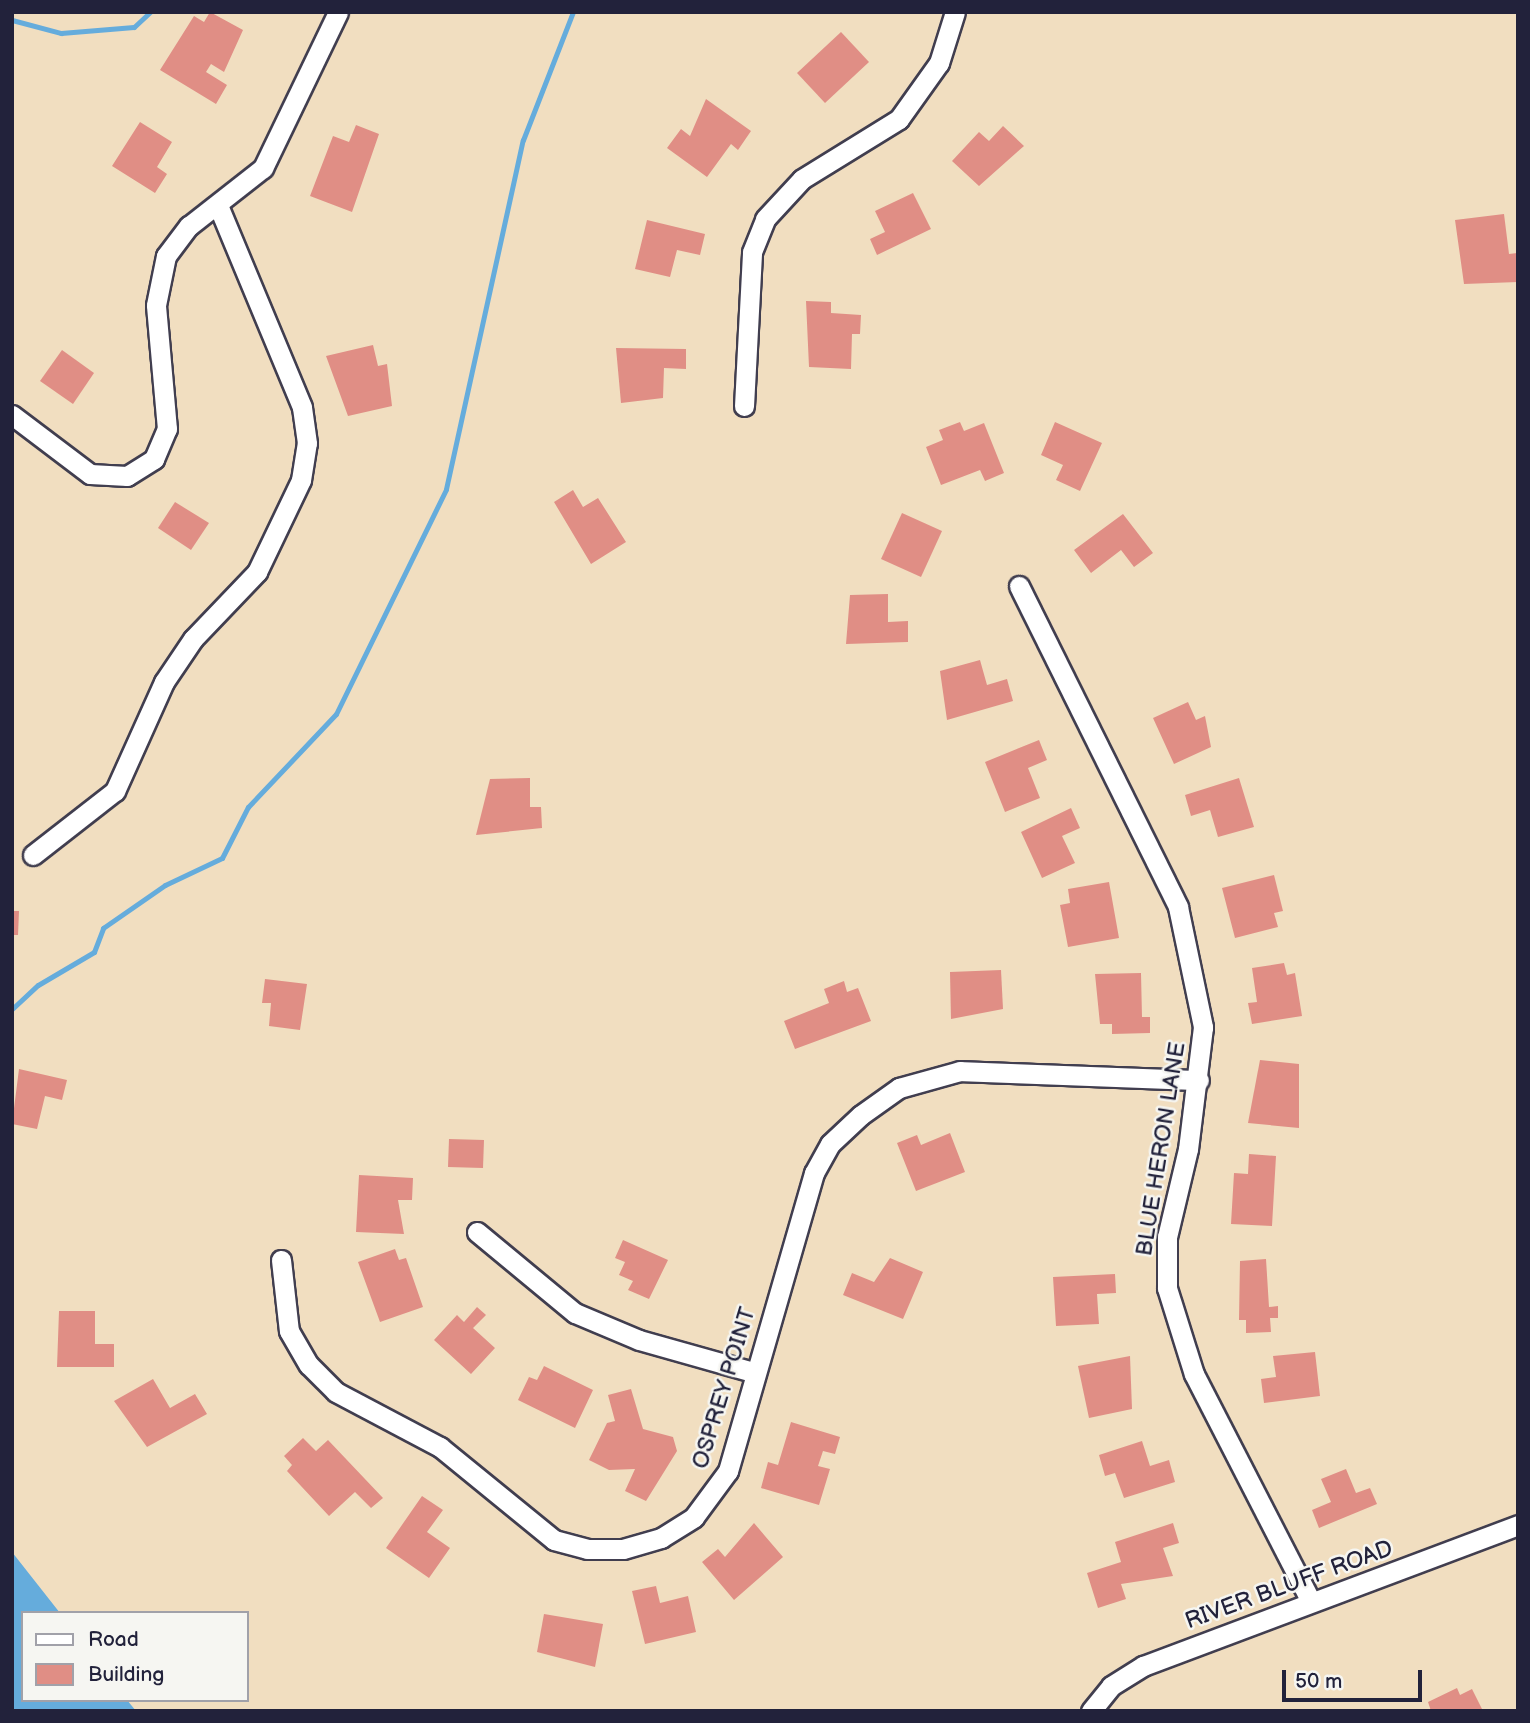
<!DOCTYPE html>
<html>
<head>
<meta charset="utf-8">
<style>
  body { margin:0 }
  #map { position:relative; width:1530px; height:1723px; overflow:hidden; background:#f1dec0; font-family:"Balsamiq Sans",sans-serif }
  div>[style] { position:absolute }
  [style*='--x'] { left:calc(var(--x)*1px); top:calc(var(--y)*1px); width:calc(var(--w)*1px); rotate:calc(var(--a)*1deg) }
  .water>* { inset:0; background:#65acdc }
  .stream>* { height:5px; margin:-2.5px; padding:0 2.5px; transform-origin:2.5px; border-radius:2.5px; background:#65acdc }
  .building>* { inset:0; background:#e08e85 }
  .roads { filter:drop-shadow(2px 0 #413e4f) drop-shadow(-2px 0 #413e4f) drop-shadow(0 2px #413e4f) drop-shadow(0 -2px #413e4f) }
  .minor>* { height:19px; margin:-9.5px; padding:0 9.5px; transform-origin:9.5px; border-radius:9.5px; background:#fff }
  span { translate:-50% -50%; white-space:nowrap; text-align:center; line-height:1.15; -webkit-text-stroke:5px #f6f6f2; paint-order:stroke }
  .street-label { font-size:23px; color:#22223b }
  .frame { position:absolute; inset:0; border:14px solid #22223b; pointer-events:none }
  .legend { position:absolute; left:21px; top:1611px; width:228px; height:91px; box-sizing:border-box; background:#f6f6f2; border:2px solid #a1a1a9; margin:0; padding:9px 12px; list-style:none; font-size:21px; color:#22223b }
  .legend li { display:flex; align-items:center; gap:14px; height:35px }
  .legend b { width:35px; border:2px solid #a1a1a9 }
  .scale { position:absolute; left:1282px; top:1670px; width:140px; height:32px; box-sizing:border-box; border:4px solid #22223b; border-top:0; padding-left:9px; font-size:21px; line-height:24px; white-space:nowrap; color:#22223b; -webkit-text-stroke:5px #f6f6f2; paint-order:stroke }
</style>
</head>
<body>
<div id="map">
  <div class="water">
    <i style="clip-path:polygon(12px 1552px,60px 1613px,23px 1613px,23px 1700px,127px 1700px,136px 1711px,12px 1711px)"></i>
  </div>
  <div class="stream">
    <i style="--x:12;--y:20;--w:51;--a:14.9"></i>
    <i style="--x:61;--y:33;--w:73;--a:-4.7"></i>
    <i style="--x:134;--y:27;--w:22;--a:-43"></i>
    <i style="--x:12;--y:1009;--w:35;--a:-43"></i>
    <i style="--x:38;--y:985;--w:65;--a:-30.5"></i>
    <i style="--x:94;--y:952;--w:26;--a:-69"></i>
    <i style="--x:103;--y:928;--w:75;--a:-34.7"></i>
    <i style="--x:165;--y:885;--w:63;--a:-25.3"></i>
    <i style="--x:222;--y:858;--w:57;--a:-63"></i>
    <i style="--x:248;--y:807;--w:128;--a:-46.6"></i>
    <i style="--x:336;--y:714;--w:250;--a:-63.9"></i>
    <i style="--x:446;--y:489;--w:357;--a:-77.6"></i>
    <i style="--x:523;--y:140;--w:137;--a:-68.7"></i>
  </div>
  <div class="building">
    <i style="clip-path:polygon(210px 12px,243px 30px,224px 72px,211px 64px,206px 72px,227px 85px,216px 104px,160px 70px,194px 16px,204px 22px)"></i>
    <i style="clip-path:polygon(841px 32px,869px 62px,825px 103px,797px 73px)"></i>
    <i style="clip-path:polygon(706px 99px,751px 131px,738px 150px,731px 144px,707px 177px,667px 148px,681px 129px,690px 136px)"></i>
    <i style="clip-path:polygon(140px 122px,172px 142px,157px 167px,167px 174px,155px 193px,112px 166px)"></i>
    <i style="clip-path:polygon(356px 125px,379px 134px,352px 212px,310px 196px,333px 136px,349px 142px)"></i>
    <i style="clip-path:polygon(1003px 126px,1024px 146px,979px 186px,952px 161px,979px 132px,989px 141px)"></i>
    <i style="clip-path:polygon(913px 193px,931px 229px,877px 255px,870px 239px,885px 232px,875px 211px)"></i>
    <i style="clip-path:polygon(1504px 214px,1509px 254px,1517px 253px,1518px 282px,1464px 284px,1455px 220px)"></i>
    <i style="clip-path:polygon(647px 220px,705px 234px,700px 255px,677px 250px,670px 277px,635px 269px)"></i>
    <i style="clip-path:polygon(806px 301px,831px 302px,831px 313px,861px 315px,860px 334px,852px 334px,851px 369px,809px 367px)"></i>
    <i style="clip-path:polygon(373px 345px,378px 366px,387px 364px,392px 406px,348px 416px,326px 356px)"></i>
    <i style="clip-path:polygon(616px 348px,686px 349px,686px 369px,664px 368px,663px 398px,621px 403px)"></i>
    <i style="clip-path:polygon(62px 350px,94px 373px,73px 404px,40px 381px)"></i>
    <i style="clip-path:polygon(960px 422px,964px 431px,984px 423px,1004px 473px,985px 481px,980px 470px,941px 485px,926px 447px,943px 440px,939px 430px)"></i>
    <i style="clip-path:polygon(1055px 422px,1102px 443px,1080px 491px,1056px 480px,1063px 465px,1041px 455px)"></i>
    <i style="clip-path:polygon(573px 490px,583px 507px,598px 498px,626px 542px,591px 564px,554px 502px)"></i>
    <i style="clip-path:polygon(175px 502px,209px 523px,191px 550px,158px 528px)"></i>
    <i style="clip-path:polygon(902px 513px,942px 531px,921px 577px,881px 559px)"></i>
    <i style="clip-path:polygon(1123px 514px,1153px 553px,1134px 567px,1121px 550px,1091px 573px,1074px 550px)"></i>
    <i style="clip-path:polygon(888px 594px,888px 622px,908px 621px,908px 642px,846px 644px,850px 595px)"></i>
    <i style="clip-path:polygon(980px 660px,987px 685px,1007px 679px,1013px 701px,947px 720px,940px 671px)"></i>
    <i style="clip-path:polygon(1188px 702px,1196px 720px,1205px 716px,1211px 747px,1174px 764px,1153px 718px)"></i>
    <i style="clip-path:polygon(1039px 740px,1047px 760px,1028px 768px,1040px 798px,1005px 812px,985px 762px)"></i>
    <i style="clip-path:polygon(530px 778px,530px 807px,541px 807px,542px 828px,476px 835px,490px 779px)"></i>
    <i style="clip-path:polygon(1239px 778px,1254px 827px,1218px 837px,1210px 810px,1191px 816px,1185px 795px)"></i>
    <i style="clip-path:polygon(1071px 808px,1080px 828px,1062px 836px,1075px 863px,1042px 878px,1021px 832px)"></i>
    <i style="clip-path:polygon(1274px 875px,1283px 911px,1274px 913px,1278px 927px,1235px 938px,1222px 888px)"></i>
    <i style="clip-path:polygon(1109px 882px,1119px 938px,1068px 947px,1060px 905px,1070px 903px,1068px 889px)"></i>
    <i style="clip-path:polygon(12px 911px,19px 911px,18px 935px,12px 935px)"></i>
    <i style="clip-path:polygon(1284px 963px,1287px 975px,1295px 973px,1302px 1016px,1252px 1024px,1248px 1003px,1257px 1002px,1252px 968px)"></i>
    <i style="clip-path:polygon(1001px 970px,1003px 1009px,951px 1019px,950px 972px)"></i>
    <i style="clip-path:polygon(1141px 973px,1142px 1017px,1150px 1017px,1150px 1033px,1112px 1034px,1112px 1024px,1100px 1024px,1095px 974px)"></i>
    <i style="clip-path:polygon(265px 979px,307px 984px,300px 1030px,269px 1026px,271px 1003px,262px 1003px)"></i>
    <i style="clip-path:polygon(844px 981px,847px 992px,858px 988px,871px 1021px,795px 1049px,784px 1021px,829px 1003px,824px 989px)"></i>
    <i style="clip-path:polygon(1260px 1060px,1299px 1064px,1299px 1128px,1248px 1123px)"></i>
    <i style="clip-path:polygon(19px 1069px,67px 1080px,62px 1100px,45px 1096px,37px 1129px,12px 1124px)"></i>
    <i style="clip-path:polygon(950px 1133px,965px 1172px,916px 1191px,897px 1143px,917px 1135px,921px 1145px)"></i>
    <i style="clip-path:polygon(449px 1139px,484px 1140px,483px 1168px,448px 1167px)"></i>
    <i style="clip-path:polygon(1249px 1154px,1276px 1156px,1272px 1226px,1231px 1224px,1234px 1173px,1248px 1174px)"></i>
    <i style="clip-path:polygon(359px 1175px,413px 1178px,412px 1200px,398px 1200px,404px 1234px,356px 1232px)"></i>
    <i style="clip-path:polygon(623px 1240px,668px 1260px,649px 1299px,628px 1290px,633px 1281px,619px 1275px,625px 1262px,615px 1258px)"></i>
    <i style="clip-path:polygon(395px 1249px,399px 1260px,406px 1258px,423px 1307px,380px 1322px,358px 1262px)"></i>
    <i style="clip-path:polygon(890px 1258px,923px 1272px,903px 1319px,843px 1295px,852px 1273px,874px 1282px)"></i>
    <i style="clip-path:polygon(1266px 1259px,1269px 1307px,1278px 1306px,1278px 1318px,1270px 1318px,1271px 1332px,1246px 1333px,1246px 1320px,1239px 1320px,1240px 1261px)"></i>
    <i style="clip-path:polygon(1115px 1274px,1116px 1293px,1097px 1294px,1099px 1324px,1056px 1326px,1053px 1277px)"></i>
    <i style="clip-path:polygon(477px 1307px,486px 1315px,473px 1328px,495px 1348px,471px 1374px,434px 1340px,457px 1315px,464px 1322px)"></i>
    <i style="clip-path:polygon(59px 1311px,95px 1311px,95px 1344px,114px 1344px,114px 1367px,57px 1367px)"></i>
    <i style="clip-path:polygon(1315px 1352px,1320px 1396px,1264px 1403px,1261px 1379px,1276px 1377px,1273px 1356px)"></i>
    <i style="clip-path:polygon(1130px 1356px,1132px 1409px,1089px 1418px,1078px 1366px)"></i>
    <i style="clip-path:polygon(544px 1366px,593px 1390px,575px 1428px,518px 1400px,529px 1377px,537px 1380px)"></i>
    <i style="clip-path:polygon(153px 1379px,170px 1408px,195px 1394px,207px 1414px,147px 1447px,114px 1401px)"></i>
    <i style="clip-path:polygon(631px 1389px,643px 1429px,673px 1437px,677px 1451px,646px 1501px,625px 1491px,635px 1469px,609px 1470px,589px 1460px,607px 1423px,615px 1421px,608px 1395px)"></i>
    <i style="clip-path:polygon(791px 1422px,840px 1437px,835px 1454px,823px 1451px,818px 1466px,830px 1469px,819px 1505px,761px 1488px,768px 1462px,778px 1465px)"></i>
    <i style="clip-path:polygon(303px 1438px,316px 1451px,328px 1440px,383px 1498px,371px 1508px,355px 1492px,329px 1516px,287px 1471px,292px 1465px,284px 1456px)"></i>
    <i style="clip-path:polygon(1142px 1441px,1150px 1466px,1169px 1460px,1175px 1482px,1124px 1498px,1115px 1473px,1105px 1476px,1099px 1455px)"></i>
    <i style="clip-path:polygon(1346px 1469px,1356px 1493px,1370px 1488px,1377px 1504px,1319px 1528px,1312px 1510px,1331px 1502px,1321px 1479px)"></i>
    <i style="clip-path:polygon(422px 1496px,443px 1510px,427px 1532px,450px 1548px,429px 1578px,386px 1548px)"></i>
    <i style="clip-path:polygon(754px 1523px,783px 1557px,734px 1600px,702px 1562px,718px 1549px,725px 1557px)"></i>
    <i style="clip-path:polygon(1173px 1523px,1179px 1543px,1163px 1548px,1173px 1576px,1121px 1584px,1126px 1599px,1098px 1608px,1087px 1573px,1121px 1562px,1115px 1542px)"></i>
    <i style="clip-path:polygon(656px 1586px,660px 1603px,688px 1596px,696px 1632px,645px 1644px,632px 1591px)"></i>
    <i style="clip-path:polygon(544px 1614px,603px 1624px,595px 1667px,537px 1652px)"></i>
    <i style="clip-path:polygon(1457px 1688px,1460px 1695px,1472px 1689px,1483px 1711px,1431px 1711px,1428px 1702px)"></i>
  </div>
  <div class="roads">
    <div class="minor">
      <i style="--x:744;--y:406;--w:154;--a:-87"></i>
      <i style="--x:752;--y:252;--w:35;--a:-68"></i>
      <i style="--x:765;--y:219;--w:54;--a:-47.2"></i>
      <i style="--x:802;--y:179;--w:114;--a:-31.7"></i>
      <i style="--x:899;--y:119;--w:69;--a:-54.5"></i>
      <i style="--x:939;--y:63;--w:53;--a:-72.6"></i>
      <i style="--x:12;--y:415;--w:98;--a:37.1"></i>
      <i style="--x:90;--y:474;--w:37;--a:3"></i>
      <i style="--x:127;--y:476;--w:32;--a:-32"></i>
      <i style="--x:154;--y:459;--w:33;--a:-67"></i>
      <i style="--x:167;--y:429;--w:124;--a:-95.1"></i>
      <i style="--x:156;--y:305;--w:50;--a:-78.5"></i>
      <i style="--x:166;--y:256;--w:38;--a:-53"></i>
      <i style="--x:189;--y:226;--w:94;--a:-38.1"></i>
      <i style="--x:263;--y:168;--w:173;--a:-64.3"></i>
      <i style="--x:1019;--y:586;--w:358;--a:63.6"></i>
      <i style="--x:1178;--y:907;--w:123;--a:78.2"></i>
      <i style="--x:1203;--y:1027;--w:123;--a:97"></i>
      <i style="--x:1188;--y:1149;--w:90;--a:103.4"></i>
      <i style="--x:1167;--y:1237;--w:51;--a:90"></i>
      <i style="--x:1167;--y:1288;--w:90;--a:72.6"></i>
      <i style="--x:1194;--y:1374;--w:256;--a:62.8"></i>
      <i style="--x:33;--y:855;--w:104;--a:-38"></i>
      <i style="--x:115;--y:791;--w:120;--a:-65.8"></i>
      <i style="--x:164;--y:682;--w:52;--a:-56"></i>
      <i style="--x:193;--y:639;--w:93;--a:-46.3"></i>
      <i style="--x:257;--y:572;--w:102;--a:-64.4"></i>
      <i style="--x:301;--y:480;--w:37;--a:-81"></i>
      <i style="--x:307;--y:443;--w:36;--a:-98"></i>
      <i style="--x:302;--y:407;--w:216;--a:-112.6"></i>
      <i style="--x:477;--y:1232;--w:127;--a:39.6"></i>
      <i style="--x:575;--y:1313;--w:69;--a:22.9"></i>
      <i style="--x:639;--y:1340;--w:118;--a:15.7"></i>
      <i style="--x:281;--y:1260;--w:71;--a:83.6"></i>
      <i style="--x:289;--y:1331;--w:39;--a:60"></i>
      <i style="--x:309;--y:1365;--w:38;--a:45"></i>
      <i style="--x:336;--y:1392;--w:118;--a:27.9"></i>
      <i style="--x:440;--y:1447;--w:147;--a:39.2"></i>
      <i style="--x:554;--y:1540;--w:34;--a:15"></i>
      <i style="--x:587;--y:1549;--w:36;--a:0"></i>
      <i style="--x:623;--y:1549;--w:40;--a:-16"></i>
      <i style="--x:661;--y:1538;--w:39;--a:-32"></i>
      <i style="--x:694;--y:1517;--w:57;--a:-53.5"></i>
      <i style="--x:728;--y:1471;--w:310;--a:-73.9"></i>
      <i style="--x:814;--y:1173;--w:33;--a:-61"></i>
      <i style="--x:830;--y:1144;--w:42;--a:-43.1"></i>
      <i style="--x:861;--y:1115;--w:47;--a:-35.4"></i>
      <i style="--x:899;--y:1088;--w:63;--a:-15.6"></i>
      <i style="--x:960;--y:1071;--w:239;--a:2.2"></i>
      <i style="--x:1091;--y:1711;--w:32;--a:-51"></i>
      <i style="--x:1111;--y:1686;--w:38;--a:-32"></i>
      <i style="--x:1143;--y:1666;--w:401;--a:-20.6"></i>
    </div>
  </div>
  <div class="street-label">
    <span style="left:1161px;top:1149px;rotate:-81deg">BLUE HERON LANE</span>
    <span style="left:724px;top:1388px;rotate:-73deg">OSPREY POINT</span>
    <span style="left:1289px;top:1585px;rotate:-20deg">RIVER BLUFF ROAD</span>
  </div>
  <div class="frame"></div>
  <ul class="legend">
  <li><b style="height:9px;background:#fff"></b>Road</li>
  <li><b style="height:19px;background:#e08e85"></b>Building</li>
  </ul>
  <div class="scale">50 m</div>
</div>
</body>
</html>
